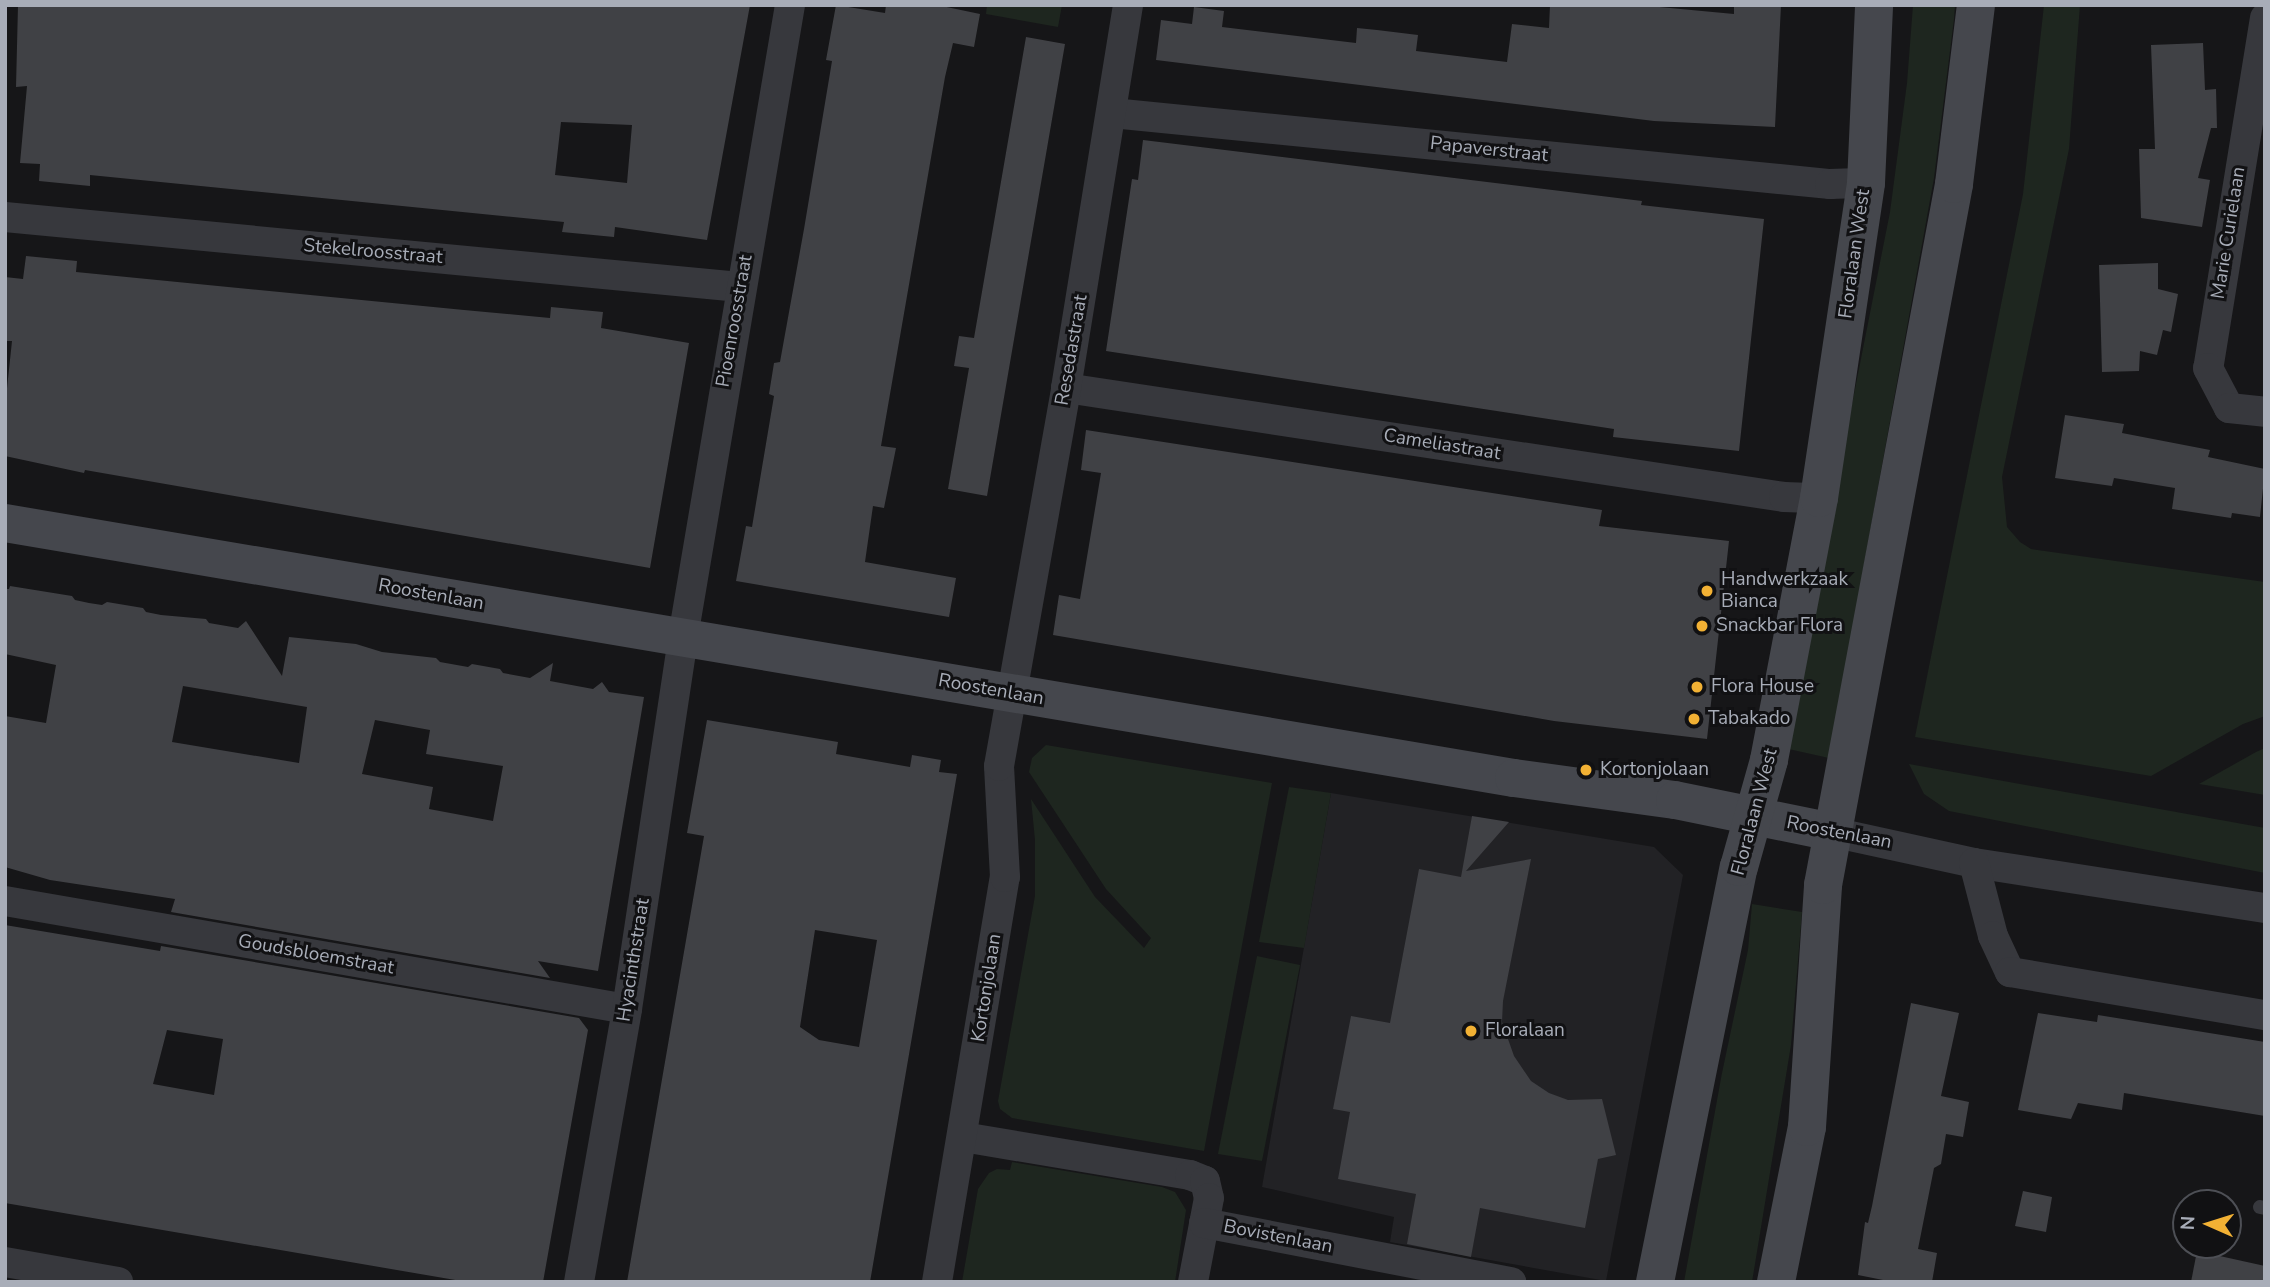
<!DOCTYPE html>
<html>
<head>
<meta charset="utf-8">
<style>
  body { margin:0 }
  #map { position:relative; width:2270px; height:1287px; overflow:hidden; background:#161618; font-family:"Nunito Sans",sans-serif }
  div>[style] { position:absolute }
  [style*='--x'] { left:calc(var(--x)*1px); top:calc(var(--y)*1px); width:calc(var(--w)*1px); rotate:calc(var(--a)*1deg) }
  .built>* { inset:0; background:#222225 }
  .green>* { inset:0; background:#1e261f }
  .building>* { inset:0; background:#404145 }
  .lane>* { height:14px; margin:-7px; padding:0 7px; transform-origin:7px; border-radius:7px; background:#37383d }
  .street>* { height:30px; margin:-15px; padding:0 15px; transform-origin:15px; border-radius:15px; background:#37383d }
  .secondary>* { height:38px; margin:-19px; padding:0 19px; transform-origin:19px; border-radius:19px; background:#45474d }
  .dots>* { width:19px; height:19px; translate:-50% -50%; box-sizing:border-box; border:4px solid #111113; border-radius:50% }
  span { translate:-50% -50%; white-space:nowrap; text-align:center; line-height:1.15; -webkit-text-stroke:6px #111113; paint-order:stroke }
  .street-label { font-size:19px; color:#a8adb8 }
  .poi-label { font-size:19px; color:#a8adb8 }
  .left { translate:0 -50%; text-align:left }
  .frame { position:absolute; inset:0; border:7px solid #a8adb8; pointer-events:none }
  .north { position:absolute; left:2172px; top:1189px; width:70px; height:70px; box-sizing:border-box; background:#111113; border:2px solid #4d4f55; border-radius:50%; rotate:273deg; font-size:19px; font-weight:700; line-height:28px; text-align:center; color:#a8adb8 }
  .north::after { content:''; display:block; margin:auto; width:24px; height:32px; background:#f2b134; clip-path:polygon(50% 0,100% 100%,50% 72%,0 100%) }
</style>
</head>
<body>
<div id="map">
  <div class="built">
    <i style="clip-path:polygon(1331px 793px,1654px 847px,1683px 875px,1606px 1281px,1390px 1242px,1394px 1217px,1262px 1187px)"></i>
  </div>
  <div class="green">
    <i style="clip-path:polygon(987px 5px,1062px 5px,1058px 27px,986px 14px)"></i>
    <i style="clip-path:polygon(1913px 5px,1955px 5px,1954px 19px,1934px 178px,1829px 758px,1784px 748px,1890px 212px,1907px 83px)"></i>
    <i style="clip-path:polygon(2044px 5px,2080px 5px,2069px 149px,2002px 477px,2007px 527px,2020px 542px,2031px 549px,2265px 582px,2265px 716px,2243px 724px,2151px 776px,1915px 737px,2023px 194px)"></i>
    <i style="clip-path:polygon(1046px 745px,1272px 783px,1204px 1151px,1012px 1118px,1000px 1109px,998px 1101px,1035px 896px,1035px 840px,1031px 799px,1095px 897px,1144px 948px,1151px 938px,1106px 889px,1029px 772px,1032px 758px)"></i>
    <i style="clip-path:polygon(2265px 748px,2265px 795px,2199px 784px,2256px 752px)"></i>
    <i style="clip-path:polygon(1909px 764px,2265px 828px,2265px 873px,1949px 811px,1924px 794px)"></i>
    <i style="clip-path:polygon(1289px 787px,1331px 793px,1304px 948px,1259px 942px)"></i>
    <i style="clip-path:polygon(1752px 904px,1802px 912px,1791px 1045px,1752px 1282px,1684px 1282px,1722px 1073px,1748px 950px)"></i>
    <i style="clip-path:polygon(1257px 956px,1300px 965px,1262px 1161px,1218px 1154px)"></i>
    <i style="clip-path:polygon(1012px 1162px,1162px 1187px,1175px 1192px,1186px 1210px,1175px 1282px,962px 1282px,978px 1189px,989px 1173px,997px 1169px,1010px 1170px)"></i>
  </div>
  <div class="building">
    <i style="clip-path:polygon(evenodd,18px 5px,750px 5px,707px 240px,615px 227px,614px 237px,562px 232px,564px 222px,90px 175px,90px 186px,39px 181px,40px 164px,20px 163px,27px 86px,16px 87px,18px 5px,561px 122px,632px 125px,627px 183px,555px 175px,561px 122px)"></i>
    <i style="clip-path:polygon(836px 5px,885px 13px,886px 5px,937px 5px,980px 14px,974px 47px,953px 43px,945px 77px,881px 446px,896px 448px,884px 508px,873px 506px,865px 562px,956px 578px,949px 617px,736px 581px,746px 526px,752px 527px,774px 396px,769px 394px,774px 363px,780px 362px,804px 229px,832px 61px,826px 60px)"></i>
    <i style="clip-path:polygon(1550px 5px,1638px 5px,1734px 14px,1734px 5px,1781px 5px,1775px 127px,1654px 121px,1156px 60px,1161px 20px,1192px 24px,1194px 7px,1224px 11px,1222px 27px,1356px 43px,1357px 28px,1377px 30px,1418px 35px,1416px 51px,1507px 62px,1512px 24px,1549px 28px)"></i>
    <i style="clip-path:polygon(1026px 37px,1065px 44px,987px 496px,948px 489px,969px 368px,954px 366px,959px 336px,974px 338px)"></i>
    <i style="clip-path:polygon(2203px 43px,2205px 90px,2216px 89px,2217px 128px,2211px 128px,2198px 178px,2210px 180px,2202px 227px,2141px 218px,2139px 149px,2155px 149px,2151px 45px)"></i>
    <i style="clip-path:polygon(1143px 140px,1642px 201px,1641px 205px,1764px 219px,1739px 451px,1613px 437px,1614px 429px,1106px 351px,1132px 179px,1138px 180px)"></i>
    <i style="clip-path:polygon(26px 256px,77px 261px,76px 272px,464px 310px,550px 318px,551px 307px,603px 312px,601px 328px,689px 343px,650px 568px,85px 470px,84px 473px,5px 456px,5px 407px,12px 341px,5px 341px,5px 277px,23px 279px)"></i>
    <i style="clip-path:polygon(2158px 263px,2158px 289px,2178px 294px,2171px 332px,2163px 330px,2157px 355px,2140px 351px,2139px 371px,2102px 372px,2099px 265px)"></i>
    <i style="clip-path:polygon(2065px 415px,2124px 424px,2122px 433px,2210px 450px,2208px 457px,2265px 469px,2260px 517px,2232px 513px,2231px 518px,2172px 509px,2175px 488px,2114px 478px,2112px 486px,2055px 478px)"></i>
    <i style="clip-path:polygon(1086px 430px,1602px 510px,1599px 526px,1729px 541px,1707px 739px,1554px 721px,1053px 635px,1059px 595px,1080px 599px,1101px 473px,1081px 470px)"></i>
    <i style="clip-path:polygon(evenodd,10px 586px,72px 596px,75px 600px,89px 603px,102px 605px,107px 602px,143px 608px,146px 612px,161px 615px,206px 619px,209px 623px,238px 628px,246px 621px,282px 676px,289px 637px,356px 644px,382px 652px,436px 658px,440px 662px,468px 667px,472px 664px,500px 669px,503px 673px,530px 678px,553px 663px,550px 681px,593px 689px,602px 682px,609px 692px,644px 697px,598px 971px,538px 961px,550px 978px,171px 912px,175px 899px,50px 880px,5px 867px,5px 716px,46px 723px,56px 665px,5px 654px,5px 589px,9px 589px,10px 586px,183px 686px,307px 707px,299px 763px,172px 742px,183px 686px,10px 586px,375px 720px,430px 730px,426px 754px,503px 766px,493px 821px,429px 809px,433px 787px,362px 774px,375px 720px)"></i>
    <i style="clip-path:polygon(evenodd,707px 720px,838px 742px,836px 754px,910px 767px,912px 755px,941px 760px,939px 772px,957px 774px,870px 1282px,627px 1282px,704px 836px,687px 833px,707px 720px,815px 930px,877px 940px,859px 1047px,819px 1040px,800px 1027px,815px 930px)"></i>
    <i style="clip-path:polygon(1472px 816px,1509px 822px,1466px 871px,1531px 859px,1503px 1001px,1502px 1022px,1514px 1056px,1531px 1081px,1549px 1093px,1568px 1100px,1602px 1099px,1616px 1155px,1598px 1159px,1585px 1228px,1480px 1208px,1471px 1257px,1407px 1244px,1416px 1194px,1338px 1179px,1350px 1112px,1333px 1109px,1351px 1016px,1390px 1023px,1419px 869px,1461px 877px)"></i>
    <i style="clip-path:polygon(evenodd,5px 925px,160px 951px,161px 946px,579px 1018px,588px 1030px,543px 1282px,467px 1282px,5px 1203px,5px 925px,167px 1030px,223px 1039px,214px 1095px,153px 1084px,167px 1030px)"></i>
    <i style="clip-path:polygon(1911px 1003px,1959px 1013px,1941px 1096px,1969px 1102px,1963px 1137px,1946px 1134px,1941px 1164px,1934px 1168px,1918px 1249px,1937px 1253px,1932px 1282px,1893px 1282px,1858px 1275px,1865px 1222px,1868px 1223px,1872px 1206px)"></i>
    <i style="clip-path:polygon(2038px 1013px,2097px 1022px,2098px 1015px,2265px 1042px,2265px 1116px,2124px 1093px,2122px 1110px,2078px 1103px,2071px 1119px,2018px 1110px)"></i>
    <i style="clip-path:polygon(2023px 1191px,2052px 1197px,2046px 1232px,2015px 1226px)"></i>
    <i style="clip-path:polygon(2197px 1251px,2265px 1266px,2265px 1282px,2191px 1282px)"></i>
  </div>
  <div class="lane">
    <i style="--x:2260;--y:1207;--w:5;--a:11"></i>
  </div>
  <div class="street">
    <i style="--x:2265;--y:18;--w:355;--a:99.2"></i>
    <i style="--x:2208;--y:368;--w:45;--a:62.3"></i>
    <i style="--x:2229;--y:408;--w:36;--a:6"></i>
    <i style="--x:1112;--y:113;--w:722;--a:5.65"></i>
    <i style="--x:1830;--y:184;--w:36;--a:-2"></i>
    <i style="--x:5;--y:217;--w:738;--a:5.44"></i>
    <i style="--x:1066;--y:388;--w:726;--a:8.63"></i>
    <i style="--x:1784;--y:497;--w:35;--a:2"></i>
    <i style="--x:1832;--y:832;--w:145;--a:12.3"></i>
    <i style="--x:1974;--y:863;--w:294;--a:8.8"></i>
    <i style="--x:1974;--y:863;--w:75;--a:75.4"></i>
    <i style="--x:1993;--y:936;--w:40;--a:65"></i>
    <i style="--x:2010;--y:972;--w:259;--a:9.6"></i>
    <i style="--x:5;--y:901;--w:631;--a:9.85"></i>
    <i style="--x:963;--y:1137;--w:230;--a:9.5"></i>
    <i style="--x:1190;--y:1175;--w:16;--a:22"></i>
    <i style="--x:1205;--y:1181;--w:17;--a:77"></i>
    <i style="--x:1209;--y:1198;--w:86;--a:100.8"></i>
    <i style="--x:1204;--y:1223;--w:313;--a:10.9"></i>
    <i style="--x:5;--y:1262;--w:115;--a:10"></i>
    <i style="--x:579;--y:1282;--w:277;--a:-80"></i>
    <i style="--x:627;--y:1009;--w:376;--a:-81.4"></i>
    <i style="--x:683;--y:637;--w:641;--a:-80.39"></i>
    <i style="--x:937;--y:1282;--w:411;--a:-80.5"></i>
    <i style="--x:1005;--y:877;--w:111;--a:-93.1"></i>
    <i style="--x:999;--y:766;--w:384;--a:-79.9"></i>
    <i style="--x:1066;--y:388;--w:388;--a:-80.8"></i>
  </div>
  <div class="secondary">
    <i style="--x:5;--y:523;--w:1530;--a:9.59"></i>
    <i style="--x:1514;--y:778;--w:162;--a:7.8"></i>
    <i style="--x:1675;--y:800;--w:160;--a:11.5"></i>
    <i style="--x:1655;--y:1282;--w:423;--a:-78.6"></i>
    <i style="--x:1739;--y:867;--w:111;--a:-74.3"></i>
    <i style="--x:1769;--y:760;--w:267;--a:-79.2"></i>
    <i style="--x:1819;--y:498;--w:318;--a:-81.5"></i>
    <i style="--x:1866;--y:183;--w:178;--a:-87.4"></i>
    <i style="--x:1776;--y:1282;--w:158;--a:-78.7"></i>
    <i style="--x:1807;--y:1127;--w:243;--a:-86.2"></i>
    <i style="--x:1823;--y:885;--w:713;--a:-79.41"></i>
    <i style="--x:1954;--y:184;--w:180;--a:-83"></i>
  </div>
  <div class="dots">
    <i style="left:1707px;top:591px;background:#f2b134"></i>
    <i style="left:1702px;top:626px;background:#f2b134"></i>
    <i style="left:1697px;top:687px;background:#f2b134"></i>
    <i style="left:1694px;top:719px;background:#f2b134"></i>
    <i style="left:1586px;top:770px;background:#f2b134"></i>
    <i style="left:1471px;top:1031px;background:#f2b134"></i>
  </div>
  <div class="street-label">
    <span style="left:1489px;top:150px;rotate:6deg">Papaverstraat</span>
    <span style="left:2229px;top:233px;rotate:-81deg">Marie Curielaan</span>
    <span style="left:373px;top:252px;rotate:5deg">Stekelroosstraat</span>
    <span style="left:1855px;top:254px;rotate:-82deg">Floralaan West</span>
    <span style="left:735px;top:321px;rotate:-80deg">Pioenroosstraat</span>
    <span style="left:1072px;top:350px;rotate:-80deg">Resedastraat</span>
    <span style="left:1442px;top:445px;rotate:9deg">Cameliastraat</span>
    <span style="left:431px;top:595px;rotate:10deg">Roostenlaan</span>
    <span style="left:991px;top:690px;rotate:10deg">Roostenlaan</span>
    <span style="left:1755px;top:812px;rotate:-75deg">Floralaan West</span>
    <span style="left:1839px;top:833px;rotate:11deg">Roostenlaan</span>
    <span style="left:316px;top:955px;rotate:10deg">Goudsbloemstraat</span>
    <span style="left:634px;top:960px;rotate:-81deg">Hyacinthstraat</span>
    <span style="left:987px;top:988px;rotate:-81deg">Kortonjolaan</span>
    <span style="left:1278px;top:1237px;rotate:11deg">Bovistenlaan</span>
  </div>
  <div class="poi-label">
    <span class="left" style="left:1721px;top:591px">Handwerkzaak<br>Bianca</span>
    <span class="left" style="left:1716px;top:626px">Snackbar Flora</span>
    <span class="left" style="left:1711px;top:687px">Flora House</span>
    <span class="left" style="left:1708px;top:719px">Tabakado</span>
    <span class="left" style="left:1600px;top:770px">Kortonjolaan</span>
    <span class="left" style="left:1485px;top:1031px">Floralaan</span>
  </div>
  <div class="frame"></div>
  <div class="north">N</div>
</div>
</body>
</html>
